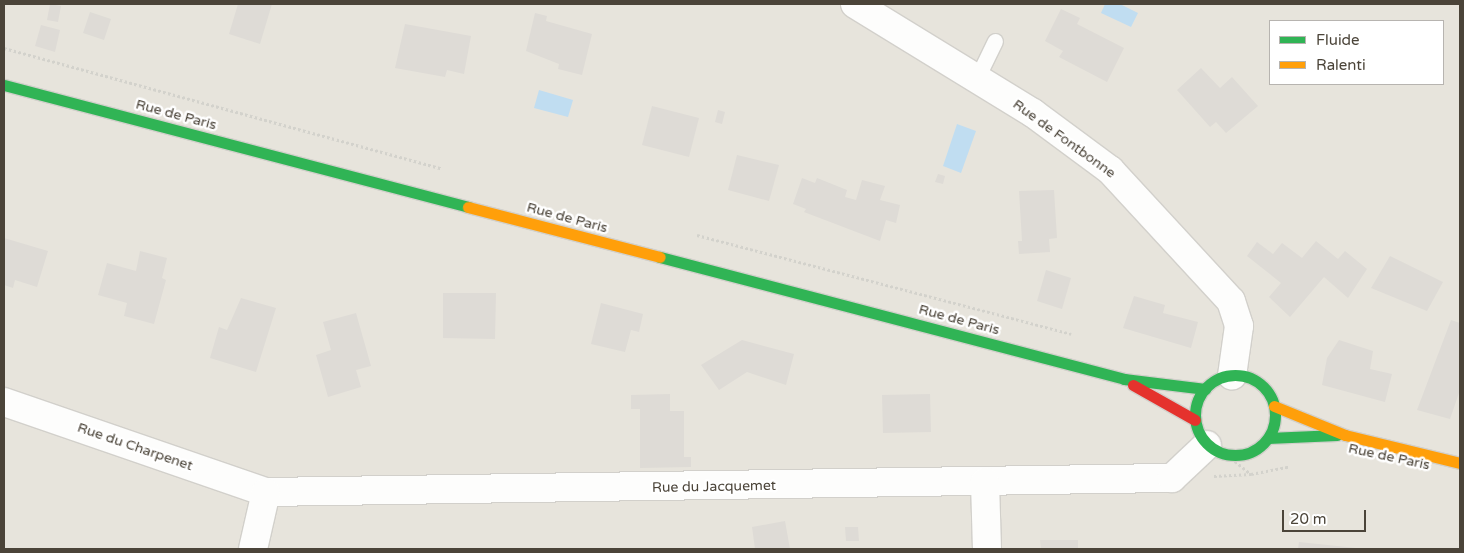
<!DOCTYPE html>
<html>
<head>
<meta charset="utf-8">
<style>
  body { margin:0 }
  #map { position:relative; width:1464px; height:553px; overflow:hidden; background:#f4f2ee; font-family:"Varela Round",sans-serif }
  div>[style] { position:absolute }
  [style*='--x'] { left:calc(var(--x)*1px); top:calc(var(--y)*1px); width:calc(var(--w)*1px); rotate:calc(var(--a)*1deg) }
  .residential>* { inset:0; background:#e7e4dc }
  .water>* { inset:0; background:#c0ddf1 }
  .building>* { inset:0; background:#dedbd6 }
  .path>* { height:3px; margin-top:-1.5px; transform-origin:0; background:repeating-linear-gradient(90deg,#d3d2cc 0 2.5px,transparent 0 5px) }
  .roads { filter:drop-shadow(1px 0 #d2d0cb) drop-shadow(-1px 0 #d2d0cb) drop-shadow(0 1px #d2d0cb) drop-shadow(0 -1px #d2d0cb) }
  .lane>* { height:15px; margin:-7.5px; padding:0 7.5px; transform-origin:7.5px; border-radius:7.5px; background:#fdfdfc }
  .street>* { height:28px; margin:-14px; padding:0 14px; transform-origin:14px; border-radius:14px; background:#fdfdfc }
  .fast>* { height:11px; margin:-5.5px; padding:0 5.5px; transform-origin:5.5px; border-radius:5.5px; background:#30b455 }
  .fast>.ring { margin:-5.5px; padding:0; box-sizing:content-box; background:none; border:11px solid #30b455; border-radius:50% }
  .slow>* { height:11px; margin:-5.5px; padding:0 5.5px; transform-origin:5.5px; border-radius:5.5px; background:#ff9f0a }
  .jam>* { height:11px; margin:-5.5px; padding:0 5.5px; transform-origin:5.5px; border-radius:5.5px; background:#e5322d }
  span { translate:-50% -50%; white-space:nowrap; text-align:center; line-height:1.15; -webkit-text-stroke:5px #fff; paint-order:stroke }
  .street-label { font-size:14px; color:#4b4439 }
  .frame { position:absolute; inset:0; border:5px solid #4b4439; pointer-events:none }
  .legend { position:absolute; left:1269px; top:20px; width:175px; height:65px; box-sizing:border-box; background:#fff; border:1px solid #b7b4b0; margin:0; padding:6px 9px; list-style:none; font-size:15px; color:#4b4439 }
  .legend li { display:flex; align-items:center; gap:10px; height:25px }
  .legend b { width:25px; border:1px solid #b7b4b0 }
  .scale { position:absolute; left:1282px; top:510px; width:84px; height:22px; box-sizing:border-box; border:2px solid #4b4439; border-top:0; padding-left:6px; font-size:15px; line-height:18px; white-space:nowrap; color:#4b4439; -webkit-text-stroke:4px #fff; paint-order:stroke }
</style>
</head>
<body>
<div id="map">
  <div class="residential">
    <i style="clip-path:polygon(evenodd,4px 4px,1460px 4px,1460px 549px,4px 549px,4px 4px,1270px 21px,1443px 21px,1443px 84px,1270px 84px,1270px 21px)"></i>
  </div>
  <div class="water">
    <i style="clip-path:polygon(1105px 4px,1120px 4px,1138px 13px,1131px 27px,1101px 13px)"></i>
    <i style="clip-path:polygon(539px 90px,573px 100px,568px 117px,534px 108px)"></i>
    <i style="clip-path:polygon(957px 124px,976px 131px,961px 173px,943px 166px)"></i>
  </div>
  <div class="building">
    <i style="clip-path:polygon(50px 4px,61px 6px,58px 22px,47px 20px)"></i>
    <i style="clip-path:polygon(238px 4px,272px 4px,260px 44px,229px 34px)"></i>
    <i style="clip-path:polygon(1061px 9px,1080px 18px,1077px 24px,1124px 48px,1107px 82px,1059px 57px,1063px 51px,1045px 41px)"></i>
    <i style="clip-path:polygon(90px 12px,111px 19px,104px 40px,83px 33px)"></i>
    <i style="clip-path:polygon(535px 13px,547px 16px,546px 21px,592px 34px,582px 75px,558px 69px,559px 64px,526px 51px)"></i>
    <i style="clip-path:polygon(405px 24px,471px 36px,464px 74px,447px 70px,445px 77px,395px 68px)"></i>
    <i style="clip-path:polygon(41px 25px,60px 30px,55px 52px,35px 46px)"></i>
    <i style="clip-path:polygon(1201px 68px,1220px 88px,1232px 77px,1258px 106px,1226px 133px,1216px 122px,1210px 127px,1177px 90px)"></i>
    <i style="clip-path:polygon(652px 106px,699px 118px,689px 157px,642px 145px)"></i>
    <i style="clip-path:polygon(718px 110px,725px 112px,722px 124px,715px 122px)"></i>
    <i style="clip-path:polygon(737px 155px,779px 165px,769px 201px,728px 190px)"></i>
    <i style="clip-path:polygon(938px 174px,945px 176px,943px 184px,935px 182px)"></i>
    <i style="clip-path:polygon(802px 178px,815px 183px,817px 178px,847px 190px,845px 197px,856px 200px,862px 180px,885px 186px,880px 200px,900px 205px,896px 223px,886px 220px,880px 241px,804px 212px,806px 209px,793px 204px)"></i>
    <i style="clip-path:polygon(1054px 190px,1057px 238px,1049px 239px,1050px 252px,1019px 254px,1018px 241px,1022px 241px,1019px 191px)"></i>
    <i style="clip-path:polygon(4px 238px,48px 251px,37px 287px,15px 280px,13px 288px,4px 285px)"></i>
    <i style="clip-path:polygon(1316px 241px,1338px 259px,1345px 251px,1367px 269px,1348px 298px,1324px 277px,1290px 317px,1269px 297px,1281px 283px,1247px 256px,1257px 242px,1273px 254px,1282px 243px,1302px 258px)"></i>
    <i style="clip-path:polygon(140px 251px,167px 258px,162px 278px,166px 280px,154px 324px,124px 316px,127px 303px,98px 295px,107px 263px,136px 271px)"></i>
    <i style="clip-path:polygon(1390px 256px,1443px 282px,1427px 311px,1371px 288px)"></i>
    <i style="clip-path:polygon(1046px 270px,1071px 278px,1062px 309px,1037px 301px)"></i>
    <i style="clip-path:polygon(443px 293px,496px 293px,495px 339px,443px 338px)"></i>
    <i style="clip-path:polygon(1134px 296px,1165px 305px,1163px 313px,1198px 322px,1191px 348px,1123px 328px)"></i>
    <i style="clip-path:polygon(241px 298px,276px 308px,256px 372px,210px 358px,219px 327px,227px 330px)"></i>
    <i style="clip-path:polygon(601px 303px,643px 314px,639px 332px,631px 330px,625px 352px,591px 344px)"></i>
    <i style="clip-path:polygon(356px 313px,371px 366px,356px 370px,361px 387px,328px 397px,316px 355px,331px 350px,323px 322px)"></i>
    <i style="clip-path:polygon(1451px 320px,1460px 323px,1460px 390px,1450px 419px,1417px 410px)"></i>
    <i style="clip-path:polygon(742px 340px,794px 354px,786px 385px,747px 372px,719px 390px,701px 365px)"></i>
    <i style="clip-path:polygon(1339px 340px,1373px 351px,1370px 369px,1392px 374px,1385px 402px,1322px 385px,1327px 358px)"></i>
    <i style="clip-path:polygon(670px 394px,670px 411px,684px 411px,684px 457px,691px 457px,691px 467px,640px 468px,640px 409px,631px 409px,631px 395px)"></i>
    <i style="clip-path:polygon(930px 394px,931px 432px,883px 433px,882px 395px)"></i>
    <i style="clip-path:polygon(785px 521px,790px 549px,755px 549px,752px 527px)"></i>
    <i style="clip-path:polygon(845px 527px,858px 527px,859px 541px,846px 541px)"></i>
    <i style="clip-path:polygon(1040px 540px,1078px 540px,1078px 549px,1041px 549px)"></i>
    <i style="clip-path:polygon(1299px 542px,1356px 548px,1356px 549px,1298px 549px)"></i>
  </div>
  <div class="path">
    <i style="--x:4;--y:48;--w:454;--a:15.4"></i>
    <i style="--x:697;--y:235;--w:387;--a:14.8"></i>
    <i style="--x:1231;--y:458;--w:26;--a:39"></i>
    <i style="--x:1251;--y:474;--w:38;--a:-11"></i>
    <i style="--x:1214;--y:476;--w:37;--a:-3"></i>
  </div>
  <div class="roads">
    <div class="lane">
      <i style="--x:977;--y:78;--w:41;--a:-64.1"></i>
    </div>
    <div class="street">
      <i style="--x:855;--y:4;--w:209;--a:31.5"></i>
      <i style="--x:1033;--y:113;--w:96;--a:36.5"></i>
      <i style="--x:1110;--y:170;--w:178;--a:47.3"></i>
      <i style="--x:1231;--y:301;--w:26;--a:72"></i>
      <i style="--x:1239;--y:326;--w:50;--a:98"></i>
      <i style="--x:4;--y:402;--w:277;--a:19"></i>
      <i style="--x:266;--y:492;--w:906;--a:-0.89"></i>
      <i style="--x:1172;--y:478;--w:48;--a:-43.3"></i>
      <i style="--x:985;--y:482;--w:67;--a:88.3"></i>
      <i style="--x:253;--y:549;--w:58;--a:-77.2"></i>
    </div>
    <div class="fast">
      <i style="--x:4;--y:85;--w:480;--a:14.7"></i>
      <i style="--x:660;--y:257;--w:480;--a:14.7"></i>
      <i style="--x:1124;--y:379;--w:82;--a:7"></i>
      <i class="ring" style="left:1195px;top:375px;width:69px;height:69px"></i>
      <i style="--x:1268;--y:438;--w:69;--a:-2.5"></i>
    </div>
    <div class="slow">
      <i style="--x:468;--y:207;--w:198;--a:14.6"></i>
      <i style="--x:1274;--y:406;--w:77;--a:22.2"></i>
      <i style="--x:1345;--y:435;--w:118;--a:13.7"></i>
    </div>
    <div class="jam">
      <i style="--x:1133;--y:385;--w:71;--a:29.4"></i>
    </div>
  </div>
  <div class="street-label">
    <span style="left:176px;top:115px;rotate:15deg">Rue de Paris</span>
    <span style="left:1064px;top:139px;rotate:36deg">Rue de Fontbonne</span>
    <span style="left:567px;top:218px;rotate:15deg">Rue de Paris</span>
    <span style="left:959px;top:320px;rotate:15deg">Rue de Paris</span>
    <span style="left:135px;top:447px;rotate:19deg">Rue du Charpenet</span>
    <span style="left:1389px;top:457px;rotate:12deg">Rue de Paris</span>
    <span style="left:714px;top:487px;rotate:-1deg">Rue du Jacquemet</span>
  </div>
  <div class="frame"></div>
  <ul class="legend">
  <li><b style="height:6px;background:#30b455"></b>Fluide</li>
  <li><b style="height:6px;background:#ff9f0a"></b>Ralenti</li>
  </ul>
  <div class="scale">20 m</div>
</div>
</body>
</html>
